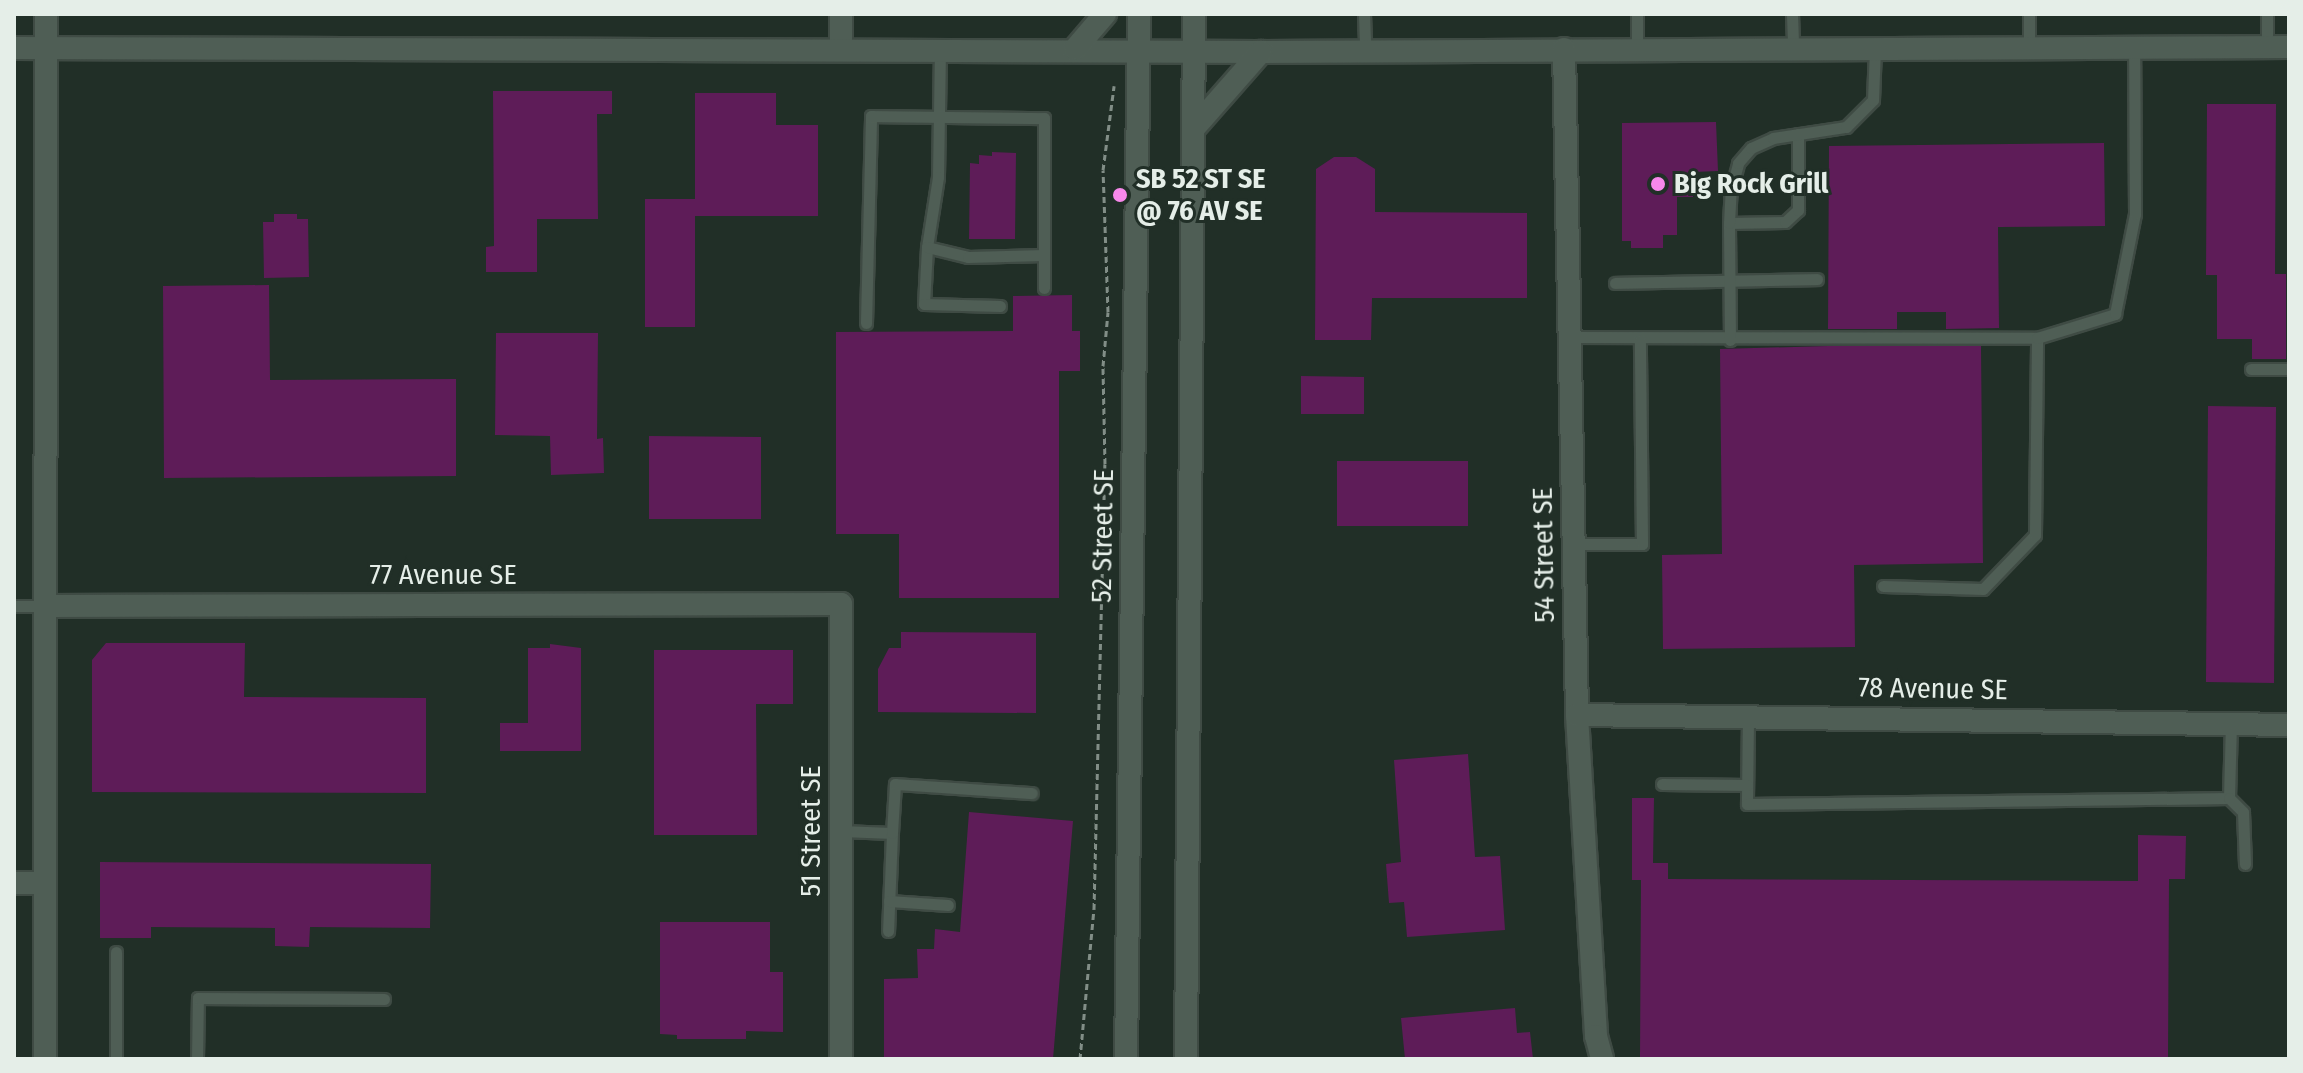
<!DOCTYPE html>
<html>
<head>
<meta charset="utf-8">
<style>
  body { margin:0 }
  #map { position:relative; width:2303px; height:1073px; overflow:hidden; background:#212f27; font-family:"Fira Sans Condensed",sans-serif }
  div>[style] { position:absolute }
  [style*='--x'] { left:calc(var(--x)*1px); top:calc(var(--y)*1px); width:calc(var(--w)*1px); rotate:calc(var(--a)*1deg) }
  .building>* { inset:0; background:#5e1c58 }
  .path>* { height:3px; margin-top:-1.5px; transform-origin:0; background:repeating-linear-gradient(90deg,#828e87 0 6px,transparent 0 10px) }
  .roads { filter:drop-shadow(2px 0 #3f4b44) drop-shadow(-2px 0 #3f4b44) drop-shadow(0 2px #3f4b44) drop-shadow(0 -2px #3f4b44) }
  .service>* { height:11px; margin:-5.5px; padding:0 5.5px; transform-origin:5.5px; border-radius:5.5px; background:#4f5e55 }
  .minor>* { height:22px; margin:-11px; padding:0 11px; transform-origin:11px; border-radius:11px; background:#4f5e55 }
  .secondary>* { height:22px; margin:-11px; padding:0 11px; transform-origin:11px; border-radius:11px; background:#4f5e55 }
  .dots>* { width:22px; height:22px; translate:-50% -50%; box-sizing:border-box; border:4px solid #212f27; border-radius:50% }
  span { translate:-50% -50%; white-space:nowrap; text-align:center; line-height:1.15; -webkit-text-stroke:6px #212f27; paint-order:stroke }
  .poi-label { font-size:28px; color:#e5eee8; font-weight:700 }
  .left { translate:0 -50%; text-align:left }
  .street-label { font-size:28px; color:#e5eee8 }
  .frame { position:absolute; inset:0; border:16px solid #e5eee8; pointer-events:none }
</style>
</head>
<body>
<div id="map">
  <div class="building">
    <i style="clip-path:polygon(493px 91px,612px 91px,612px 114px,597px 114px,598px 219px,537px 219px,537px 272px,486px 272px,486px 247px,494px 246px)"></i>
    <i style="clip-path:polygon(695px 93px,776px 93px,776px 125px,818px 125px,818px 216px,695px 216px,695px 327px,645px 327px,645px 199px,695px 199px)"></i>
    <i style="clip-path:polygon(2207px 104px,2276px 104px,2275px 274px,2286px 274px,2286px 359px,2252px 359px,2252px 339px,2217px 339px,2217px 275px,2206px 275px)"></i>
    <i style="clip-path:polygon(1716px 122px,1718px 171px,1694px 172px,1693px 197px,1677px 197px,1677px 235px,1663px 235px,1663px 248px,1631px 248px,1631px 241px,1622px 241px,1622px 123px)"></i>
    <i style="clip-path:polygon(2104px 143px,2105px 226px,1998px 227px,1999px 328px,1946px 329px,1946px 312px,1897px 312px,1897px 329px,1828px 329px,1829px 146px)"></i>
    <i style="clip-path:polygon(992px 152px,1016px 153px,1015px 239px,969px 239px,970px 163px,979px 164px,979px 155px,992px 156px)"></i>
    <i style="clip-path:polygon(1334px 157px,1356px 157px,1375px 169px,1375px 212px,1527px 213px,1527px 298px,1372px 298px,1371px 340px,1315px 340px,1316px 169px)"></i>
    <i style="clip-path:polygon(274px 214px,297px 214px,297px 219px,308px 219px,309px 277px,264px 278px,263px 222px,274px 222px)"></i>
    <i style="clip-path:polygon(269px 285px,270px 380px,456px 379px,456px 476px,164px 478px,163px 286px)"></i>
    <i style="clip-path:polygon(1072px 295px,1072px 331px,1080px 331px,1080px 371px,1059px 371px,1059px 598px,899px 598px,899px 534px,836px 534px,836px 332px,1013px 331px,1013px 296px)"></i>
    <i style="clip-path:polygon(496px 333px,598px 333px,597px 439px,603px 438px,604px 473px,551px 475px,550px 436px,495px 435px)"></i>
    <i style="clip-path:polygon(1828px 346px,1981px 346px,1983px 563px,1854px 565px,1855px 647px,1663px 649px,1662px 555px,1722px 554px,1720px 349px)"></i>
    <i style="clip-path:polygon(1301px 376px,1364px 377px,1364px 414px,1301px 414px)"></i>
    <i style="clip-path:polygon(2208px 406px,2276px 407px,2274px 683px,2206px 682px)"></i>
    <i style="clip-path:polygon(649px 436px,761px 437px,761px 519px,649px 519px)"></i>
    <i style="clip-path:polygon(1337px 461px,1468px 461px,1468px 526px,1337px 526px)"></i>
    <i style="clip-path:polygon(901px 632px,1036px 633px,1036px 713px,878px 712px,878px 669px,889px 648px,901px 648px)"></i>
    <i style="clip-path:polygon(106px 643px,245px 643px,244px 697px,426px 698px,426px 793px,92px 792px,92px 660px)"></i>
    <i style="clip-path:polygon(550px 644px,581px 648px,581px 751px,500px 751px,500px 723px,528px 723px,528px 648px,550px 648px)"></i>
    <i style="clip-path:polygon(654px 650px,793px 650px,793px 704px,756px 704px,757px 835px,654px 835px)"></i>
    <i style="clip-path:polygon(1468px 754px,1475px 857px,1500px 856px,1505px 930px,1407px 937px,1404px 902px,1389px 903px,1386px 864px,1401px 862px,1394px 760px)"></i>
    <i style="clip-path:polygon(1632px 798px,1654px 798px,1653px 863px,1668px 863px,1668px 879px,2138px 881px,2138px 835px,2186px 836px,2185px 879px,2169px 879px,2168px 1059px,1640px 1059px,1641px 880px,1632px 880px)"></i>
    <i style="clip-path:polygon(969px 812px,1073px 821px,1053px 1059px,884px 1059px,884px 979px,918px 978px,917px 949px,934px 949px,935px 929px,960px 932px)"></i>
    <i style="clip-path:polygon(100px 862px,431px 864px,430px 928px,310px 927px,309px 947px,275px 946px,275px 928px,151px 927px,151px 938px,100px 938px)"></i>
    <i style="clip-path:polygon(660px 922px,770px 922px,770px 972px,783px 972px,783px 1032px,746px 1031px,746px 1039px,677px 1039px,677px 1035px,660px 1034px)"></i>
    <i style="clip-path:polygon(1515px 1008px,1517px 1033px,1530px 1032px,1533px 1059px,1405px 1059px,1401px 1018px)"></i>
  </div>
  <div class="path">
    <i style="--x:1080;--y:1059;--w:151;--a:-84.7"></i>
    <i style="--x:1094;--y:909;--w:445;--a:-88.6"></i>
    <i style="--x:1105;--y:464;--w:98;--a:-91.2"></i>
    <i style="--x:1103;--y:366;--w:54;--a:-84.7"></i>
    <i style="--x:1108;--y:312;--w:142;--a:-92"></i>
    <i style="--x:1103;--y:170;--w:85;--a:-82.5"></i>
  </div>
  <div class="roads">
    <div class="service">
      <i style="--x:1364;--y:14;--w:37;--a:88"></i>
      <i style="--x:1637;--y:14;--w:35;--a:90"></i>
      <i style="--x:1792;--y:14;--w:35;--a:88"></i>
      <i style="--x:2029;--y:14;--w:34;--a:90"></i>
      <i style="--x:2267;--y:47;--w:33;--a:-90"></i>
      <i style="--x:940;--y:49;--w:128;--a:90.9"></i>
      <i style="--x:938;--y:177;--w:71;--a:98.9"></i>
      <i style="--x:927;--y:247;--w:57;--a:93"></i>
      <i style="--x:924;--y:304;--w:76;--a:1.5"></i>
      <i style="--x:1729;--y:223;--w:56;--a:-1"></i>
      <i style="--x:1785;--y:222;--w:18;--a:-43"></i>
      <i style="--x:1798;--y:210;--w:76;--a:-90"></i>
      <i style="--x:927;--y:247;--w:42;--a:13.7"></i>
      <i style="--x:968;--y:257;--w:76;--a:-1.5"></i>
      <i style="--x:1615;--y:283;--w:202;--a:-1.1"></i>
      <i style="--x:866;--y:323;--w:207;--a:-88.6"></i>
      <i style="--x:871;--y:116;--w:173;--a:0.7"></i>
      <i style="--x:1044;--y:118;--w:170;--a:90"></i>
      <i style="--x:1569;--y:337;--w:468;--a:0.1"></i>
      <i style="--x:1730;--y:340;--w:117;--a:-90.5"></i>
      <i style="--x:1729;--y:223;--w:33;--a:-87"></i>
      <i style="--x:1731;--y:190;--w:28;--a:-75"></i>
      <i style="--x:1738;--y:163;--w:20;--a:-49"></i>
      <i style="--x:1751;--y:148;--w:24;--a:-24"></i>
      <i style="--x:1773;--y:138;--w:74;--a:-8.6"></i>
      <i style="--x:1846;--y:127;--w:38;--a:-45"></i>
      <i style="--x:1873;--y:100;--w:52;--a:-87.8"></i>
      <i style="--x:2251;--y:369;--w:38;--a:0"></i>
      <i style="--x:1573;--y:544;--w:69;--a:0"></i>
      <i style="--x:1642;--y:544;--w:204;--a:-90.6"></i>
      <i style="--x:1883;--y:586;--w:100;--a:1.7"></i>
      <i style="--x:1983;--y:589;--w:75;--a:-46.1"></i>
      <i style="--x:2035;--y:535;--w:197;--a:-89.4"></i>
      <i style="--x:2037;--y:338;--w:82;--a:-17.1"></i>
      <i style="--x:2115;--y:314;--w:102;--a:-78.7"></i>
      <i style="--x:2135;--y:214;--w:166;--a:-90.3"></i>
      <i style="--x:14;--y:606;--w:32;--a:0"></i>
      <i style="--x:1748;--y:717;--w:87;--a:90.7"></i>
      <i style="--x:1747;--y:804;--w:482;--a:-0.7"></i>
      <i style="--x:2229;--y:798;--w:74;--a:-88.5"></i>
      <i style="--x:1662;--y:784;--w:85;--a:0.7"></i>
      <i style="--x:2229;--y:798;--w:20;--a:45"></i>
      <i style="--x:2243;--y:812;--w:52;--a:87.8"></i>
      <i style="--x:841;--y:831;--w:51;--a:2.2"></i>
      <i style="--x:892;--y:833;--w:98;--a:92.3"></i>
      <i style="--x:892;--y:833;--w:49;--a:-86.5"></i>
      <i style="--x:895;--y:784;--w:137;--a:3.8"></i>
      <i style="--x:889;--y:901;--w:59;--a:3.9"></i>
      <i style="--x:116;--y:1059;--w:107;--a:-90"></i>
      <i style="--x:197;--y:1059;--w:61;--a:-89.1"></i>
      <i style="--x:198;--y:998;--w:186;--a:0.3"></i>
    </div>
    <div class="minor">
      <i style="--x:841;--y:14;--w:35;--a:90"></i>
      <i style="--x:14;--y:48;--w:1247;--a:0.18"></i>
      <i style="--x:1261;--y:52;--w:1028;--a:-0.28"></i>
      <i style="--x:1564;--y:49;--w:666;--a:88.88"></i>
      <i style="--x:1577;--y:715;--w:322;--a:86.6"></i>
      <i style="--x:1596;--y:1036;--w:24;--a:75"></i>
      <i style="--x:46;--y:606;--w:795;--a:-0.14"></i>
      <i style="--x:841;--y:604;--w:455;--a:90"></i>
      <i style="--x:1577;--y:715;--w:712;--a:0.8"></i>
      <i style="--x:14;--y:883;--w:31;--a:0"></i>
      <i style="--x:45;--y:1059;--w:1045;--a:-89.95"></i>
    </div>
    <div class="secondary">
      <i style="--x:1075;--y:49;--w:46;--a:-49.4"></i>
      <i style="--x:1195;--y:127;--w:100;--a:-48.7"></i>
      <i style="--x:1126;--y:1059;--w:1045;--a:-89.29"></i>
      <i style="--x:1186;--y:1059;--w:1045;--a:-89.56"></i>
    </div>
  </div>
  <div class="dots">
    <i style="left:1658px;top:184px;background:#f888eb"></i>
    <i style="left:1120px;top:195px;background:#f888eb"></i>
  </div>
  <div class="poi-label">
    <span class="left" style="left:1136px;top:195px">SB 52 ST SE<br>@ 76 AV SE</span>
    <span class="left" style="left:1674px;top:184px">Big Rock Grill</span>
  </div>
  <div class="street-label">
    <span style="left:1103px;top:536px;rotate:-89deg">52 Street SE</span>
    <span style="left:1544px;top:555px;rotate:-91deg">54 Street SE</span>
    <span style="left:443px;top:575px">77 Avenue SE</span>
    <span style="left:1933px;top:689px;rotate:1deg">78 Avenue SE</span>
    <span style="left:811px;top:831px;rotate:-90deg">51 Street SE</span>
  </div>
  <div class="frame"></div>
</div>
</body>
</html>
